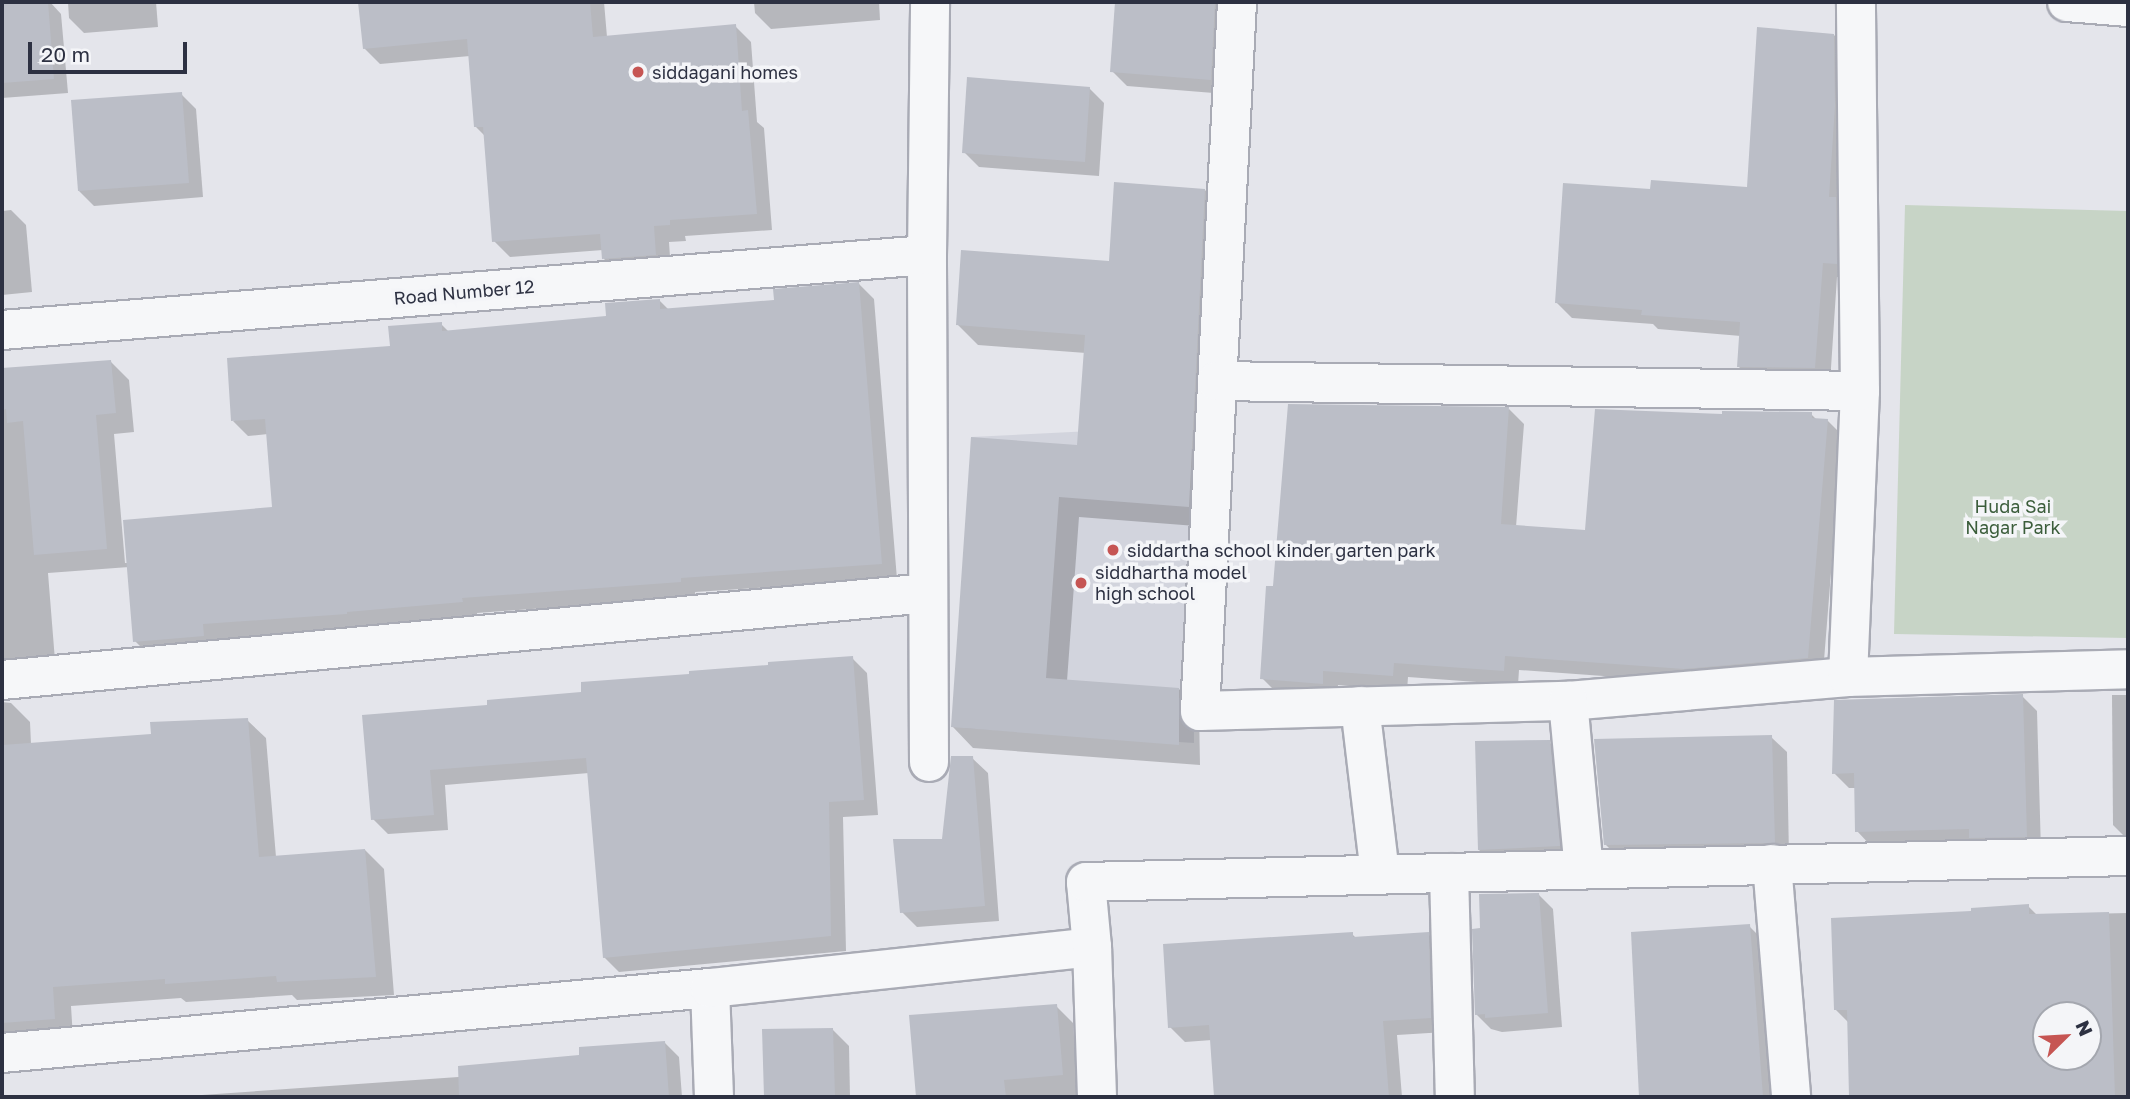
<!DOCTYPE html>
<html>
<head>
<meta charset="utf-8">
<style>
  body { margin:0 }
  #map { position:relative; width:2130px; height:1099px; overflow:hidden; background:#e4e5eb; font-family:"Golos Text",sans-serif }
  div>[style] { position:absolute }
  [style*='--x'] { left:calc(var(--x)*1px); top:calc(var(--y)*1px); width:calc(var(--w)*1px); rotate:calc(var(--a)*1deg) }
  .built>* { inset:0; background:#d2d4dd }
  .green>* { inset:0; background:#c7d4c6 }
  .shadow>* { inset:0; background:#0003 }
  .building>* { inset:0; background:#bbbec7 }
  .roads { filter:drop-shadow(2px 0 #a9abb5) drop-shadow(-2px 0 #a9abb5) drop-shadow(0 2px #a9abb5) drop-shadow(0 -2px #a9abb5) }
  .pedestrian>* { height:38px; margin:-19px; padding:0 19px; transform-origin:19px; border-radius:19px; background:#f6f7f9 }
  .minor>* { height:38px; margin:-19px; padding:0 19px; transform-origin:19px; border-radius:19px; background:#f6f7f9 }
  .dots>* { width:19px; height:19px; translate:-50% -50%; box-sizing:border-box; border:4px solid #f4f5f8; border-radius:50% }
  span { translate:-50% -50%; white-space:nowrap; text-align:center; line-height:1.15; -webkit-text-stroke:7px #f4f5f8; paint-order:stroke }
  .poi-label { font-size:18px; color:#2d3142 }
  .left { translate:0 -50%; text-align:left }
  .street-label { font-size:18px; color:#2d3142 }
  .park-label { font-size:18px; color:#3b5d3b }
  .frame { position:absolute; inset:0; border:4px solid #2d3142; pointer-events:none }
  .north { position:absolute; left:2032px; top:1001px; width:70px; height:70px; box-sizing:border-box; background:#f4f5f8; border:2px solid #a4a7af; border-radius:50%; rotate:66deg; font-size:19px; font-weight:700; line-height:28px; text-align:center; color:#2d3142 }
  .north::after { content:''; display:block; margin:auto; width:24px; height:32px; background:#c65553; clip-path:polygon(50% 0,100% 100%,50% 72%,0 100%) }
  .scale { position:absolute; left:28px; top:42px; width:159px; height:32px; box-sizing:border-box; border:4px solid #2d3142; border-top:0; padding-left:9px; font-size:21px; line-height:24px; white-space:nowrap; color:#2d3142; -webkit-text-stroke:5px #f4f5f8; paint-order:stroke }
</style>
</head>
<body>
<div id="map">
  <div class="built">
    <i style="clip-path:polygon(1192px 426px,1194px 743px,965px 728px,971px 437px)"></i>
  </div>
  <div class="green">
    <i style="clip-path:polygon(1905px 205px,2128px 211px,2128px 638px,1894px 634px)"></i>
  </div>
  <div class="shadow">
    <i style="clip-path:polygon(2px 2px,50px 2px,61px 14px,68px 93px,2px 98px)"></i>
    <i style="clip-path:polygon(68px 2px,156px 2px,158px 27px,84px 33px,69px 18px)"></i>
    <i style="clip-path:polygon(360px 2px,604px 2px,607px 37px,735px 26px,751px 42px,757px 122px,764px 128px,772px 230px,685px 236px,686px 241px,669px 242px,671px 271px,620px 275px,604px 259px,603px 250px,510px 257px,494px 241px,485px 136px,476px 127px,470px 56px,380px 64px,364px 48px)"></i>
    <i style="clip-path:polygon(754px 2px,879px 2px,880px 20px,771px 29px,755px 13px)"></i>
    <i style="clip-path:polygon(1117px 2px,1224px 2px,1226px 94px,1127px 86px,1112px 71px)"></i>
    <i style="clip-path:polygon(1834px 35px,1849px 50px,1851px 278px,1837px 277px,1830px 383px,1754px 382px,1739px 367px,1741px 336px,1658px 329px,1653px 324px,1572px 318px,1557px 303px,1652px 191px,1749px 189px)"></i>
    <i style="clip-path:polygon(1089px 88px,1104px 103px,1099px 176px,979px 167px,964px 152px)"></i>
    <i style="clip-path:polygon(181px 94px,196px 109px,203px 197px,94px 206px,79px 191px)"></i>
    <i style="clip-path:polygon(1205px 190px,1225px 211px,1209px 527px,1079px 517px,1067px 681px,1179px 689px,1199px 710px,1200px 765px,973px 748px,953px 727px,1079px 447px,1086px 353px,978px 345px,957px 324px,1110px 262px)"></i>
    <i style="clip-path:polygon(11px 210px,26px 225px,32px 292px,2px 295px,2px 211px)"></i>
    <i style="clip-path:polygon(859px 284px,874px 299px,897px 579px,695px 592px,696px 597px,477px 613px,477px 616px,361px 626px,361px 629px,217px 639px,218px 651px,150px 656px,135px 641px,129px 567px,48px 573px,56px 673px,2px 688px,2px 374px,110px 361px,129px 380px,134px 432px,114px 434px,125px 563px,128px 563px,274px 509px,268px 434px,248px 436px,233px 421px,441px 324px,449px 332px,608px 318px,659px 300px,669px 310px,776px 302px)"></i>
    <i style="clip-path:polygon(1509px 409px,1524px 424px,1516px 527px,1587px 532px,1723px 416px,1811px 414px,1817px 420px,1827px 420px,1842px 435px,1823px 673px,1700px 683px,1519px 670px,1518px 685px,1408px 677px,1407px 691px,1338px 685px,1337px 698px,1277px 693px,1262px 678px,1275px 588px)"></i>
    <i style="clip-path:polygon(852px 658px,867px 673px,878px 815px,843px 817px,846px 951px,619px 972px,604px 957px,589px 773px,445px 785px,448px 830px,388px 834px,373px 819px,489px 707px,691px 676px)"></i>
    <i style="clip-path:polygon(2112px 695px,2128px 695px,2128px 840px,2113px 825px)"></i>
    <i style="clip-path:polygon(2022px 696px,2037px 711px,2041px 851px,1872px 847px,1857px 831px,1856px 788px,1849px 788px,1834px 773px)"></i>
    <i style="clip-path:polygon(2px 702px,11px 703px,30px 722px,31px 744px,153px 735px,247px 720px,266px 738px,276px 857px,365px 850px,384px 869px,394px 995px,297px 1000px,292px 995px,186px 1002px,181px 998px,71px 1006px,73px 1038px,2px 1043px)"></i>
    <i style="clip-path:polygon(1771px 737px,1787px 752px,1789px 857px,1620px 859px,1605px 844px)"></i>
    <i style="clip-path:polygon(1549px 742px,1564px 757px,1574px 860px,1494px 865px,1479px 850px)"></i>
    <i style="clip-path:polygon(972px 758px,988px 773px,999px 921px,917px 927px,902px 912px,944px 840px)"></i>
    <i style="clip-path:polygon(1538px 894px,1553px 909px,1562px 1027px,1502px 1032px,1491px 1029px,1476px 1014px,1481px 930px)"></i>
    <i style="clip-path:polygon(evenodd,2028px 906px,2037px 915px,2128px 913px,2128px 1097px,1851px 1097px,1849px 1023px,1835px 1009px,1973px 912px,2028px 906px,2046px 1015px,2088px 1015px,2088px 1057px,2046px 1057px,2046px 1015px)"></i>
    <i style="clip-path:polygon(1749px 926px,1764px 941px,1775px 1097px,1641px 1097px,1636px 1029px)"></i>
    <i style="clip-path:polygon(1352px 934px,1356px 938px,1428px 934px,1443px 949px,1445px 1032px,1397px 1035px,1402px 1097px,1216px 1097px,1212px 1040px,1185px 1042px,1170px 1027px)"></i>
    <i style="clip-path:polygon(1056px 1006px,1073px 1023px,1078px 1092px,1076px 1097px,918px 1097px,911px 1016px)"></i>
    <i style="clip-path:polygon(833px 1030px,849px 1046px,850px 1097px,765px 1097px,764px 1031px)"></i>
    <i style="clip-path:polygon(664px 1042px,679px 1057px,682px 1097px,173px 1097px,487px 1075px)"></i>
  </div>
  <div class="building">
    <i style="clip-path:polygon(2px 2px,48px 2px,54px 79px,2px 83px)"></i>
    <i style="clip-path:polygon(358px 2px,590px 2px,593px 37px,736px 24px,742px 111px,748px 110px,757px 214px,670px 220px,670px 225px,654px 226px,656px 255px,602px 259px,600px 234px,492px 242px,483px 127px,474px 127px,467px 39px,363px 49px)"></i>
    <i style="clip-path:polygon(1115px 2px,1215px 2px,1211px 80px,1110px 72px)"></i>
    <i style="clip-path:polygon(1757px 27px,1834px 34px,1835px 106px,1829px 197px,1836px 197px,1837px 264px,1823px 263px,1815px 368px,1737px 367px,1740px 322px,1641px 315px,1642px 310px,1555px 303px,1563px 183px,1650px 189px,1651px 180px,1747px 187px)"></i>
    <i style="clip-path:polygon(967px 77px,1090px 87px,1085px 162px,962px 153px)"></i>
    <i style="clip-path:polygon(182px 92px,189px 183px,78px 191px,71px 100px)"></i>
    <i style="clip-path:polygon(1114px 182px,1205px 189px,1189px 507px,1059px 497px,1046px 678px,1179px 688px,1179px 745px,951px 727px,971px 437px,1077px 445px,1085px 335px,956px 325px,961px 250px,1109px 261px)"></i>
    <i style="clip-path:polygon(859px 282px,882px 564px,681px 578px,681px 582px,462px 598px,463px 602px,347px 612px,347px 614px,203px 624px,204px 636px,133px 642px,123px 520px,272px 507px,265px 419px,231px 421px,227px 358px,390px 346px,388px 326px,442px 322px,442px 331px,606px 316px,605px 303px,660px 299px,660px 309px,774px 300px,773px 289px)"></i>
    <i style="clip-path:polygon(111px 360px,116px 413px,96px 415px,107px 549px,34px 555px,23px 421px,7px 423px,6px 409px,2px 410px,2px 368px)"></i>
    <i style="clip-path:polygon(1288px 404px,1509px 407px,1501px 524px,1585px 530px,1595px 409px,1722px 414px,1722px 411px,1812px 412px,1812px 418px,1828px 419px,1808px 658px,1684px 669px,1505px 656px,1504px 671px,1394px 663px,1393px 676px,1323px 671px,1323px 684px,1260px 679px,1266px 586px,1273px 586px)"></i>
    <i style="clip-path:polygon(853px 656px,864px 800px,829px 802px,831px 936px,603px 958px,586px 758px,430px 770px,434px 815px,371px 820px,362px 715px,487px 705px,487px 700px,581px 692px,581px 682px,689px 674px,689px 671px,768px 665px,768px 662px)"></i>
    <i style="clip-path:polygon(2023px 694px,2027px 837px,1969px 838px,1969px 829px,1855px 832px,1854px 773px,1832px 774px,1834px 700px)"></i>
    <i style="clip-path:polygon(248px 718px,259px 857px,365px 849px,376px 977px,277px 982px,276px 976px,165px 984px,165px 979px,53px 987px,55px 1019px,2px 1023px,2px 745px,151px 734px,150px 722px)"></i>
    <i style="clip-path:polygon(1772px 735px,1775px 843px,1604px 845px,1594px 739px)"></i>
    <i style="clip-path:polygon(1550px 740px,1560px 846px,1478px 850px,1475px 741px)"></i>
    <i style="clip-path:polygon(951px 756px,973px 756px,985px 906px,900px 913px,893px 839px,942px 839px)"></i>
    <i style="clip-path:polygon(1539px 893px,1548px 1013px,1485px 1018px,1485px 1014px,1475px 1015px,1472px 929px,1480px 928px,1479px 894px)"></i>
    <i style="clip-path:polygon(evenodd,2029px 904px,2029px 914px,2109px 912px,2115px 1097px,1849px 1097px,1847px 1010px,1834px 1010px,1831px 918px,1971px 911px,1971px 908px,2029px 904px,2046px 1015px,2088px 1015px,2088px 1057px,2046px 1057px,2046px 1015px)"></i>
    <i style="clip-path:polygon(1750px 924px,1763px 1097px,1639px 1097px,1631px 932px)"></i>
    <i style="clip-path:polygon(1353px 932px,1353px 937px,1429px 932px,1431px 1018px,1383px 1021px,1389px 1097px,1214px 1097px,1209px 1025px,1168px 1028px,1163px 944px)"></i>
    <i style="clip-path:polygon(1057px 1004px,1063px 1075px,1004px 1080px,1006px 1097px,916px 1097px,909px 1015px)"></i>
    <i style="clip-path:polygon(833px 1028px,835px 1097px,764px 1097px,762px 1029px)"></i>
    <i style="clip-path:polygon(665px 1041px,669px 1097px,459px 1097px,458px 1066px,579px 1055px,579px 1047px)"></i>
  </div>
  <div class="roads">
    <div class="pedestrian">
      <i style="--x:1360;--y:706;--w:169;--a:83.2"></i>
    </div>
    <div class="minor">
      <i style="--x:1237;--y:2;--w:710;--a:92.99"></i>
      <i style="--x:1200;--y:711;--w:368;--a:-1.6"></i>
      <i style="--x:1568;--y:701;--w:281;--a:-4.9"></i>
      <i style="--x:1848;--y:677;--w:280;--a:-1.6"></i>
      <i style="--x:2067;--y:2;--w:61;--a:4.7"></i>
      <i style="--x:2;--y:330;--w:928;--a:-4.64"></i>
      <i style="--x:1217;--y:381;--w:643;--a:0.89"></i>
      <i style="--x:1848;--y:677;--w:286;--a:-87.6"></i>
      <i style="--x:1860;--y:391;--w:389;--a:-90.6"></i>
      <i style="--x:2;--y:680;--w:930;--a:-5.37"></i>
      <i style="--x:1568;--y:701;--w:169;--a:84.6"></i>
      <i style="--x:929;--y:762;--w:507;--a:-90.23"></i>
      <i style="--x:927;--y:255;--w:253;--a:-89.3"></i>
      <i style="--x:1772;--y:864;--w:234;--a:85.3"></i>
      <i style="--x:1449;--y:873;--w:224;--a:88.5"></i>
      <i style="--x:710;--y:988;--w:109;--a:87.9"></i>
      <i style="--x:2;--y:1053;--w:711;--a:-5.25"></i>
      <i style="--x:710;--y:988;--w:384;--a:-6.1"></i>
      <i style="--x:1097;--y:1097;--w:150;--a:-91.9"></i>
      <i style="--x:1092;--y:947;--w:65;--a:-95.3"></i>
      <i style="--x:1086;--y:882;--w:1042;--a:-1.43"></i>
    </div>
  </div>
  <div class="dots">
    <i style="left:638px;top:72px;background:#c65553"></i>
    <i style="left:1113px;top:550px;background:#c65553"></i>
    <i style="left:1081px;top:583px;background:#c65553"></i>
  </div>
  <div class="poi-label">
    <span class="left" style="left:652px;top:72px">siddagani homes</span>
    <span class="left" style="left:1127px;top:550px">siddartha school kinder garten park</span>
    <span class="left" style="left:1095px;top:583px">siddhartha model<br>high school</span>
  </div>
  <div class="street-label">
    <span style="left:464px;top:292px;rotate:-5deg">Road Number 12</span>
  </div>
  <div class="park-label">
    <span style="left:2013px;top:517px">Huda Sai<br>Nagar Park</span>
  </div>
  <div class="frame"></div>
  <div class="north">N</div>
  <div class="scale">20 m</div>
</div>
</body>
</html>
